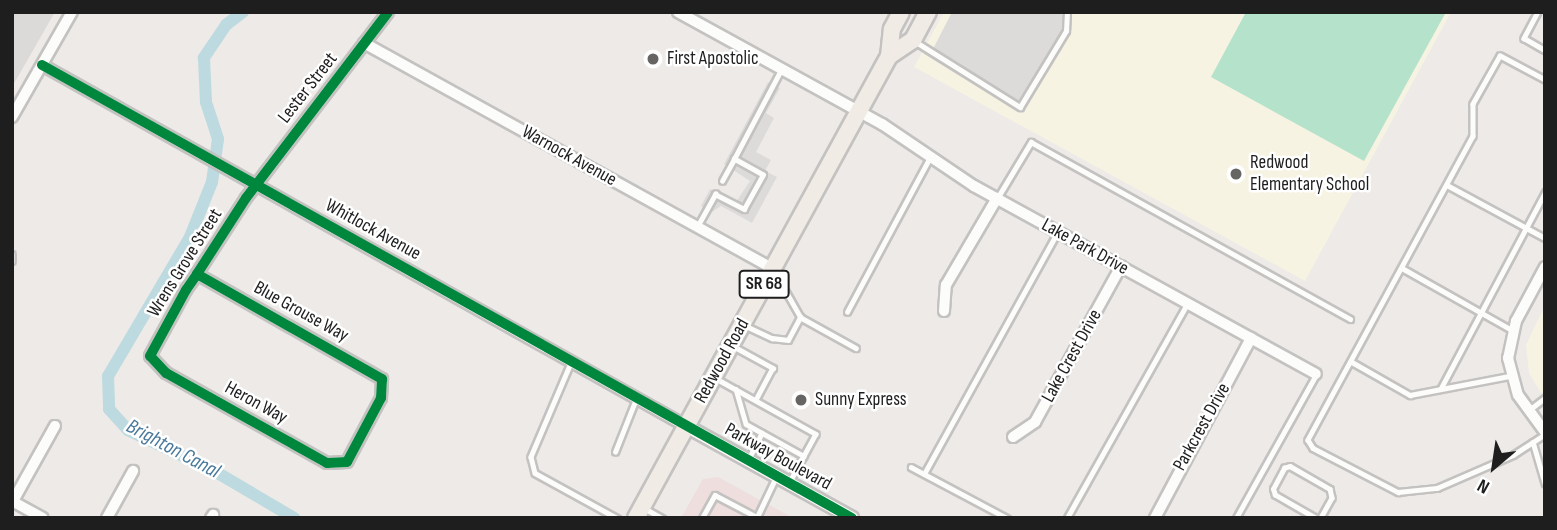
<!DOCTYPE html>
<html>
<head>
<meta charset="utf-8">
<style>
  body { margin:0 }
  #map { position:relative; width:1557px; height:530px; overflow:hidden; background:#edeae7; font-family:"Sofia Sans Condensed",sans-serif }
  div>[style] { position:absolute }
  [style*='--x'] { left:calc(var(--x)*1px); top:calc(var(--y)*1px); width:calc(var(--w)*1px); rotate:calc(var(--a)*1deg) }
  .residential>* { inset:0; background:#dcdad9 }
  .commercial>* { inset:0; background:#eedede }
  .education>* { inset:0; background:#f6f3e3 }
  .pitch>* { inset:0; background:#b4e2ca }
  .parking>* { inset:0; background:#dddbda }
  .canal>* { height:12px; margin:-6px; padding:0 6px; transform-origin:6px; border-radius:6px; background:#bcdadf }
  .roads { filter:drop-shadow(2px 0 #c4c2c1) drop-shadow(-2px 0 #c4c2c1) drop-shadow(0 2px #c4c2c1) drop-shadow(0 -2px #c4c2c1) }
  .service>* { height:4.5px; margin:-2.25px; padding:0 2.25px; transform-origin:2.25px; border-radius:2.25px; background:#fcfcfb }
  .minor>* { height:10px; margin:-5px; padding:0 5px; transform-origin:5px; border-radius:5px; background:#fcfcfb }
  .tertiary>* { height:12px; margin:-6px; padding:0 6px; transform-origin:6px; border-radius:6px; background:#fcfcfb }
  .primary>* { height:16px; margin:-8px; padding:0 8px; transform-origin:8px; border-radius:8px; background:#f0ebe4 }
  .cycleway>* { height:10px; margin:-5px; padding:0 5px; transform-origin:5px; border-radius:5px; background:#00873e }
  .dots>* { width:19px; height:19px; translate:-50% -50%; box-sizing:border-box; border:4px solid #fff; border-radius:50% }
  span { translate:-50% -50%; white-space:nowrap; text-align:center; line-height:1.15; -webkit-text-stroke:5px #fff; paint-order:stroke }
  .shield-label span { padding:2px 5px; background:#fff; border:2px solid; border-radius:5px; -webkit-text-stroke-width:0 }
  .shield-label { font-size:18px; color:#1e1e1e; font-weight:700 }
  .poi-label { font-size:19px; color:#1e1e1e }
  .left { translate:0 -50%; text-align:left }
  .street-label { font-size:19px; color:#1e1e1e }
  .water-label { font-size:21px; color:#48789b; font-style:italic }
  .frame { position:absolute; inset:0; border:14px solid #1e1e1e; pointer-events:none }
  .north { position:absolute; left:1459px; top:432px; width:70px; height:70px; -webkit-text-stroke:5px #fff; paint-order:stroke; rotate:209deg; font-size:19px; font-weight:700; line-height:28px; text-align:center; color:#1e1e1e }
  .north::after { content:''; display:block; margin:auto; width:24px; height:32px; background:#1e1e1e; clip-path:polygon(50% 0,100% 100%,50% 72%,0 100%) }
</style>
</head>
<body>
<div id="map">
  <div class="residential">
    <i style="clip-path:polygon(12px 12px,55px 12px,12px 87px)"></i>
  </div>
  <div class="commercial">
    <i style="clip-path:polygon(718px 477px,793px 518px,681px 518px,703px 479px)"></i>
  </div>
  <div class="education">
    <i style="clip-path:polygon(944px 12px,1451px 12px,1305px 281px,914px 67px)"></i>
    <i style="clip-path:polygon(1545px 305px,1545px 391px,1541px 393px,1529px 373px,1526px 345px)"></i>
  </div>
  <div class="pitch">
    <i style="clip-path:polygon(1246px 12px,1446px 12px,1364px 161px,1211px 77px)"></i>
  </div>
  <div class="parking">
    <i style="clip-path:polygon(952px 12px,1067px 12px,1066px 31px,1013px 108px,924px 54px,934px 47px)"></i>
    <i style="clip-path:polygon(768px 82px,780px 88px,766px 113px,774px 118px,756px 152px,771px 160px,765px 171px,777px 177px,752px 223px,721px 206px,712px 212px,701px 206px,710px 189px,736px 202px,750px 181px,724px 164px)"></i>
  </div>
  <div class="canal">
    <i style="--x:243;--y:12;--w:21;--a:143"></i>
    <i style="--x:226;--y:25;--w:40;--a:124"></i>
    <i style="--x:204;--y:58;--w:44;--a:87.4"></i>
    <i style="--x:206;--y:102;--w:39;--a:72"></i>
    <i style="--x:218;--y:139;--w:43;--a:97.9"></i>
    <i style="--x:212;--y:182;--w:59;--a:111.8"></i>
    <i style="--x:190;--y:237;--w:161;--a:120.5"></i>
    <i style="--x:108;--y:376;--w:33;--a:88"></i>
    <i style="--x:109;--y:409;--w:28;--a:48"></i>
    <i style="--x:128;--y:430;--w:98;--a:25.5"></i>
    <i style="--x:216;--y:472;--w:91;--a:30.5"></i>
  </div>
  <div class="roads">
    <div class="service">
      <i style="--x:1538;--y:12;--w:30;--a:118"></i>
      <i style="--x:1524;--y:38;--w:24;--a:30"></i>
      <i style="--x:916;--y:42;--w:123;--a:32"></i>
      <i style="--x:1020;--y:107;--w:89;--a:-58.8"></i>
      <i style="--x:1066;--y:31;--w:19;--a:-87"></i>
      <i style="--x:1545;--y:80;--w:51;--a:-151.9"></i>
      <i style="--x:1500;--y:56;--w:55;--a:119.4"></i>
      <i style="--x:1473;--y:104;--w:32;--a:90"></i>
      <i style="--x:1473;--y:136;--w:346;--a:118.5"></i>
      <i style="--x:1308;--y:440;--w:9;--a:58"></i>
      <i style="--x:1313;--y:448;--w:96;--a:27.4"></i>
      <i style="--x:1398;--y:492;--w:39;--a:-6"></i>
      <i style="--x:1437;--y:488;--w:83;--a:-23.5"></i>
      <i style="--x:1513;--y:455;--w:38;--a:-33"></i>
      <i style="--x:722;--y:181;--w:25;--a:-61"></i>
      <i style="--x:1447;--y:185;--w:111;--a:28.4"></i>
      <i style="--x:998;--y:197;--w:64;--a:-59"></i>
      <i style="--x:1031;--y:142;--w:365;--a:29"></i>
      <i style="--x:697;--y:227;--w:38;--a:-61"></i>
      <i style="--x:715;--y:194;--w:33;--a:27"></i>
      <i style="--x:744;--y:209;--w:39;--a:-61"></i>
      <i style="--x:763;--y:175;--w:33;--a:-151"></i>
      <i style="--x:734;--y:159;--w:101;--a:-62.2"></i>
      <i style="--x:12;--y:254;--w:7;--a:90"></i>
      <i style="--x:1402;--y:268;--w:126;--a:29.4"></i>
      <i style="--x:847;--y:312;--w:176;--a:-61.8"></i>
      <i style="--x:800;--y:317;--w:64;--a:29"></i>
      <i style="--x:746;--y:326;--w:29;--a:25"></i>
      <i style="--x:772;--y:338;--w:16;--a:7"></i>
      <i style="--x:788;--y:340;--w:26;--a:-62"></i>
      <i style="--x:800;--y:317;--w:51;--a:-119.6"></i>
      <i style="--x:733;--y:346;--w:46;--a:28.8"></i>
      <i style="--x:773;--y:368;--w:36;--a:118"></i>
      <i style="--x:1352;--y:362;--w:67;--a:29.6"></i>
      <i style="--x:1410;--y:395;--w:102;--a:-10.8"></i>
      <i style="--x:571;--y:363;--w:102;--a:113.1"></i>
      <i style="--x:531;--y:457;--w:16;--a:76"></i>
      <i style="--x:535;--y:473;--w:94;--a:28.8"></i>
      <i style="--x:717;--y:379;--w:113;--a:29.1"></i>
      <i style="--x:816;--y:434;--w:52;--a:118.5"></i>
      <i style="--x:1441;--y:388;--w:222;--a:-62"></i>
      <i style="--x:736;--y:389;--w:36;--a:74"></i>
      <i style="--x:746;--y:424;--w:66;--a:28.9"></i>
      <i style="--x:1529;--y:410;--w:20;--a:-37"></i>
      <i style="--x:1533;--y:442;--w:43;--a:73.7"></i>
      <i style="--x:615;--y:452;--w:57;--a:-68.4"></i>
      <i style="--x:748;--y:460;--w:30;--a:-63"></i>
      <i style="--x:911;--y:467;--w:109;--a:28"></i>
      <i style="--x:924;--y:474;--w:275;--a:-61.1"></i>
      <i style="--x:644;--y:508;--w:21;--a:29"></i>
      <i style="--x:757;--y:517;--w:44;--a:-64.6"></i>
      <i style="--x:702;--y:518;--w:26;--a:-61"></i>
      <i style="--x:715;--y:495;--w:45;--a:27.7"></i>
      <i style="--x:1067;--y:518;--w:245;--a:-60.7"></i>
      <i style="--x:1236;--y:518;--w:164;--a:-60.8"></i>
      <i style="--x:1315;--y:518;--w:46;--a:-150.1"></i>
      <i style="--x:1275;--y:495;--w:6;--a:-108"></i>
      <i style="--x:1273;--y:489;--w:24;--a:-62"></i>
      <i style="--x:1284;--y:468;--w:6;--a:-18"></i>
      <i style="--x:1290;--y:466;--w:46;--a:29.9"></i>
      <i style="--x:1330;--y:489;--w:9;--a:77"></i>
      <i style="--x:1332;--y:498;--w:23;--a:119"></i>
    </div>
    <div class="minor">
      <i style="--x:678;--y:12;--w:233;--a:28.8"></i>
      <i style="--x:882;--y:124;--w:111;--a:34"></i>
      <i style="--x:974;--y:186;--w:390;--a:28.8"></i>
      <i style="--x:364;--y:43;--w:467;--a:28.9"></i>
      <i style="--x:42;--y:65;--w:738;--a:29.27"></i>
      <i style="--x:12;--y:117;--w:121;--a:-60.3"></i>
      <i style="--x:1545;--y:267;--w:61;--a:118.2"></i>
      <i style="--x:1516;--y:321;--w:38;--a:102"></i>
      <i style="--x:1508;--y:358;--w:38;--a:75"></i>
      <i style="--x:1518;--y:395;--w:46;--a:53.9"></i>
      <i style="--x:197;--y:274;--w:213;--a:29.6"></i>
      <i style="--x:382;--y:379;--w:19;--a:93"></i>
      <i style="--x:381;--y:398;--w:72;--a:118"></i>
      <i style="--x:347;--y:462;--w:20;--a:177"></i>
      <i style="--x:327;--y:463;--w:184;--a:-150.8"></i>
      <i style="--x:166;--y:373;--w:23;--a:-133"></i>
      <i style="--x:150;--y:356;--w:75;--a:-61.4"></i>
      <i style="--x:186;--y:290;--w:19;--a:-55"></i>
      <i style="--x:197;--y:274;--w:90;--a:-57.2"></i>
      <i style="--x:246;--y:198;--w:234;--a:-52.6"></i>
      <i style="--x:944;--y:311;--w:26;--a:-86"></i>
      <i style="--x:946;--y:285;--w:101;--a:-59.6"></i>
      <i style="--x:1013;--y:437;--w:27;--a:-34"></i>
      <i style="--x:1035;--y:422;--w:178;--a:-61.1"></i>
      <i style="--x:12;--y:501;--w:35;--a:29"></i>
      <i style="--x:13;--y:501;--w:86;--a:-60.8"></i>
      <i style="--x:107;--y:518;--w:54;--a:-61"></i>
      <i style="--x:211;--y:518;--w:4;--a:-56"></i>
      <i style="--x:1155;--y:518;--w:204;--a:-61.9"></i>
    </div>
    <div class="tertiary">
      <i style="--x:686;--y:426;--w:190;--a:29"></i>
    </div>
    <div class="primary">
      <i style="--x:889;--y:56;--w:29;--a:-34"></i>
      <i style="--x:913;--y:40;--w:32;--a:-62"></i>
      <i style="--x:636;--y:518;--w:527;--a:-61.29"></i>
      <i style="--x:889;--y:56;--w:27;--a:-84"></i>
      <i style="--x:892;--y:29;--w:19;--a:-62"></i>
    </div>
  </div>
  <div class="cycleway">
    <i style="--x:42;--y:65;--w:928;--a:29.22"></i>
    <i style="--x:197;--y:274;--w:213;--a:29.6"></i>
    <i style="--x:382;--y:379;--w:19;--a:93"></i>
    <i style="--x:381;--y:398;--w:72;--a:118"></i>
    <i style="--x:347;--y:462;--w:20;--a:177"></i>
    <i style="--x:327;--y:463;--w:184;--a:-150.8"></i>
    <i style="--x:166;--y:373;--w:23;--a:-133"></i>
    <i style="--x:150;--y:356;--w:75;--a:-61.4"></i>
    <i style="--x:186;--y:290;--w:19;--a:-55"></i>
    <i style="--x:197;--y:274;--w:90;--a:-57.2"></i>
    <i style="--x:246;--y:198;--w:234;--a:-52.6"></i>
  </div>
  <div class="dots">
    <i style="left:653px;top:59px;background:#666564"></i>
    <i style="left:1236px;top:174px;background:#666564"></i>
    <i style="left:801px;top:400px;background:#666564"></i>
  </div>
  <div class="shield-label">
    <span style="left:764px;top:284px">SR 68</span>
  </div>
  <div class="poi-label">
    <span class="left" style="left:667px;top:59px">First Apostolic</span>
    <span class="left" style="left:1250px;top:174px">Redwood<br>Elementary School</span>
    <span class="left" style="left:815px;top:400px">Sunny Express</span>
  </div>
  <div class="street-label">
    <span style="left:308px;top:88px;rotate:-52deg">Lester Street</span>
    <span style="left:569px;top:156px;rotate:29deg">Warnock Avenue</span>
    <span style="left:373px;top:230px;rotate:29deg">Whitlock Avenue</span>
    <span style="left:1085px;top:247px;rotate:29deg">Lake Park Drive</span>
    <span style="left:185px;top:263px;rotate:-58deg">Wrens Grove Street</span>
    <span style="left:301px;top:312px;rotate:29deg">Blue Grouse Way</span>
    <span style="left:1072px;top:356px;rotate:-61deg">Lake Crest Drive</span>
    <span style="left:722px;top:361px;rotate:-61deg">Redwood Road</span>
    <span style="left:256px;top:403px;rotate:29deg">Heron Way</span>
    <span style="left:1202px;top:427px;rotate:-61deg">Parkcrest Drive</span>
    <span style="left:778px;top:457px;rotate:29deg">Parkway Boulevard</span>
  </div>
  <div class="water-label">
    <span style="left:173px;top:449px;rotate:28deg">Brighton Canal</span>
  </div>
  <div class="frame"></div>
  <div class="north">N</div>
</div>
</body>
</html>
